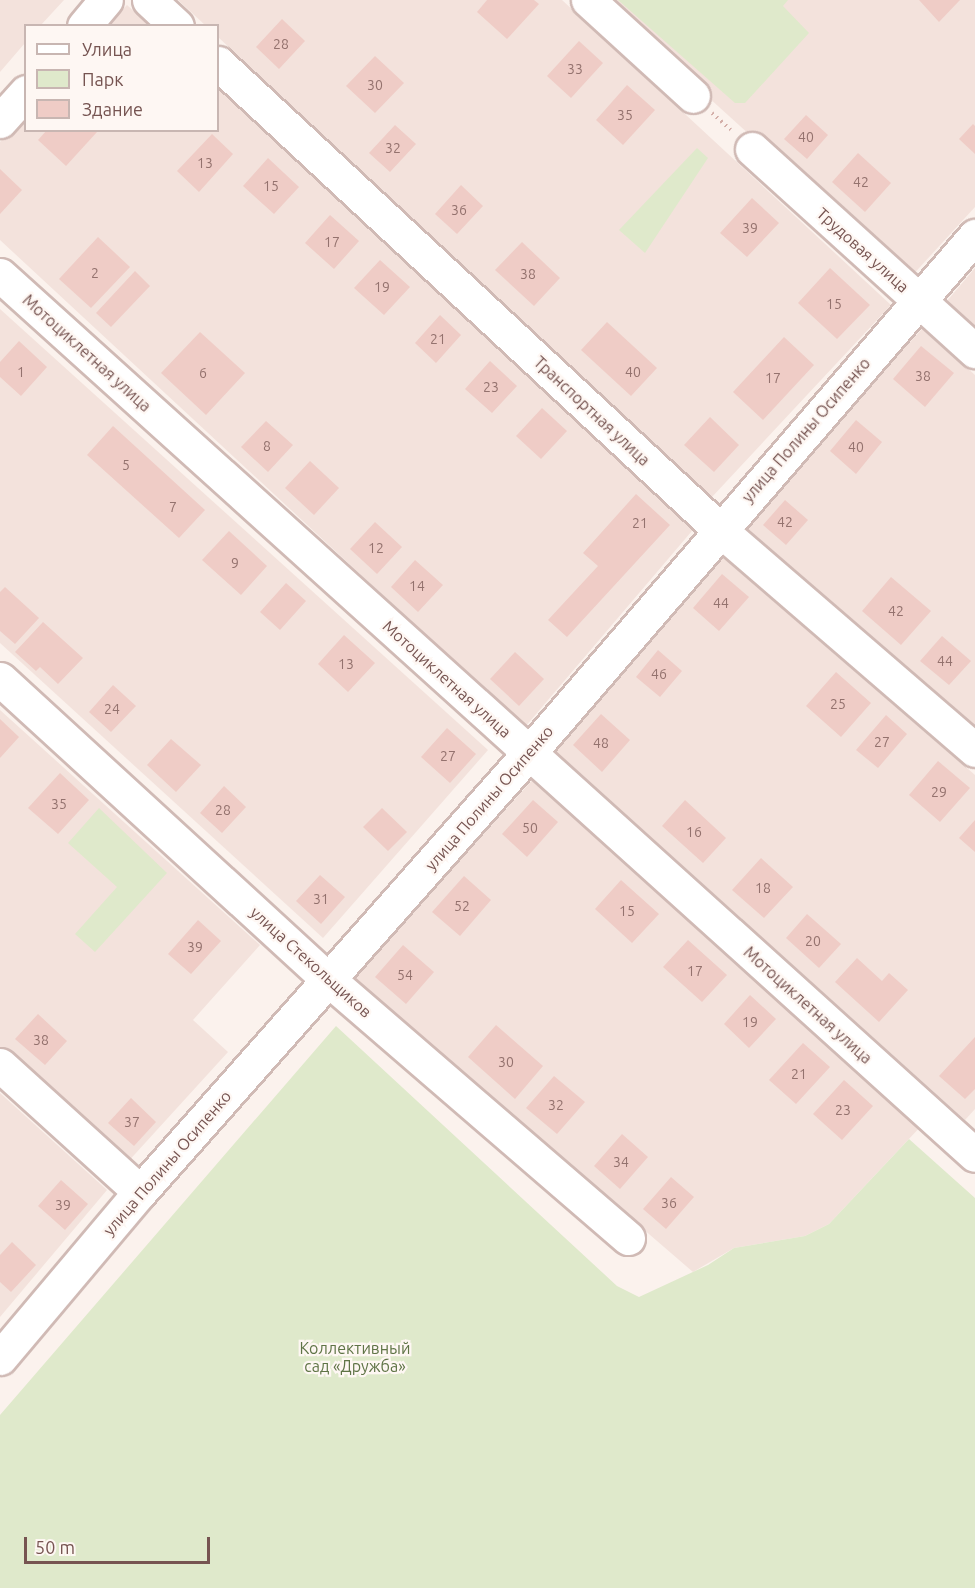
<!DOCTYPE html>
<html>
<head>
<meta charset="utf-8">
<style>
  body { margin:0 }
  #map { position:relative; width:975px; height:1588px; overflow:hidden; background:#fbf2ed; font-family:Ubuntu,sans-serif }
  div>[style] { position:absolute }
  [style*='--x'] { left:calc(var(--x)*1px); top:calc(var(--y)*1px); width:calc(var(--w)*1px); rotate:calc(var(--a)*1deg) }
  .residential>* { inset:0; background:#f3e2dc }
  .green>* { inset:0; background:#dfe9cb }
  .building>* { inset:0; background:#efccc6 }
  .path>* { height:4px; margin-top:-2px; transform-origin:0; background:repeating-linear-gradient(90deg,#d4afa9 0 1.5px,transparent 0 6px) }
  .roads { filter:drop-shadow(2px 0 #d0bab5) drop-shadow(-2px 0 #d0bab5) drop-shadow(0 2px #d0bab5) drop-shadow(0 -2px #d0bab5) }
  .minor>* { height:33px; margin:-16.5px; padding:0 16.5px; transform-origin:16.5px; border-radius:16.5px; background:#fff }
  span { translate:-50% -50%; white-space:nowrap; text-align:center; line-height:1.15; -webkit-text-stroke:4.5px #fef7f3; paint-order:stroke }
  .number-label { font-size:14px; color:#94726e }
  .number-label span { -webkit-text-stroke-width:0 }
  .street-label { font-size:16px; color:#765451 }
  .park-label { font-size:16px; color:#5f7446 }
  .legend { position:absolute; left:24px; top:24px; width:195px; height:108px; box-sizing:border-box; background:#fef7f3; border:2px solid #c8b6b2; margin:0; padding:8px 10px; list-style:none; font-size:18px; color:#765451 }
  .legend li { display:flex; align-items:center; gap:12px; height:30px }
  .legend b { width:30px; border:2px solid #c8b6b2 }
  .scale { position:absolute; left:24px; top:1537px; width:186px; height:27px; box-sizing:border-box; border:3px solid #765451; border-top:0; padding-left:8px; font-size:18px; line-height:21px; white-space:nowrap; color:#765451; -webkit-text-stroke:4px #fef7f3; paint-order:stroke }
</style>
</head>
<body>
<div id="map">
  <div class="residential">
    <i style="clip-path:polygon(0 0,64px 0,41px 25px,26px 26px,25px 43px,0 72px)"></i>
    <i style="clip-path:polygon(178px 0,562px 0,891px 305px,712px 497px,218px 37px,218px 26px,205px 25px)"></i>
    <i style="clip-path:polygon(601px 0,975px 0,975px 207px,909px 279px)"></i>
    <i style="clip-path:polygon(127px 5px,149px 25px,108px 25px)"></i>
    <i style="clip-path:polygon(218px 88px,697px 525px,525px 727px,0 240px,0 142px,25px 114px,26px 130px,218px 130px)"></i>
    <i style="clip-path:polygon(975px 268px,975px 338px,941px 308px)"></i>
    <i style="clip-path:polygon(0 309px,488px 750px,323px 938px,0 643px)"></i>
    <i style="clip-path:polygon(923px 328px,975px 375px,975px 732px,738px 527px)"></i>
    <i style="clip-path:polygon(720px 554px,975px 775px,975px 1109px,965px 1120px,554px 750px)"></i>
    <i style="clip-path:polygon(0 710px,260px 945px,193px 1020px,228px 1052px,125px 1165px,0 1052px)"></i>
    <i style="clip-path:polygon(536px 776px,923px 1124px,829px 1224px,805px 1236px,734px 1248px,693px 1272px,353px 979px)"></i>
    <i style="clip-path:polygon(0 1093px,107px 1190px,0 1317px)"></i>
  </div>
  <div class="green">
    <i style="clip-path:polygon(618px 0,788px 0,783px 6px,809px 33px,745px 103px,735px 103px)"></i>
    <i style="clip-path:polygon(697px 148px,708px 158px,645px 253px,619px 230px)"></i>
    <i style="clip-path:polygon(99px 808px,167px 873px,95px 952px,75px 934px,117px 887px,68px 843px)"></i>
    <i style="clip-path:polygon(336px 1026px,617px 1286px,639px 1297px,708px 1265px,734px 1248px,805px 1236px,829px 1224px,909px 1139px,975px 1198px,975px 1588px,0 1588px,0 1415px)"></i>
  </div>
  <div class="building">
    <i style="clip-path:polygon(487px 0,534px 0,539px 4px,507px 39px,477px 12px)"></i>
    <i style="clip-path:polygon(919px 0,960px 0,939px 22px)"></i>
    <i style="clip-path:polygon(282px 19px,305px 41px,279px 69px,256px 47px)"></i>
    <i style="clip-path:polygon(579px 41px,603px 63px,571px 98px,547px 76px)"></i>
    <i style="clip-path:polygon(375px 56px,404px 83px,375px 113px,346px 86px)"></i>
    <i style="clip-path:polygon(627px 85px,655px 110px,623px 145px,596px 120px)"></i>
    <i style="clip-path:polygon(806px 115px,828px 135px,807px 159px,784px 139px)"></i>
    <i style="clip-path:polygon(973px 124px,975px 126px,975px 154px,959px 139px)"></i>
    <i style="clip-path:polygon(395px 125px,416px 144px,390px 172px,369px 153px)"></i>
    <i style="clip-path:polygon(47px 130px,95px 130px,97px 132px,66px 166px,38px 140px)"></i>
    <i style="clip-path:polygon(212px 134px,233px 154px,199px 192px,177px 171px)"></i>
    <i style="clip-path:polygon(858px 153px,891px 183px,865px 212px,832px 182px)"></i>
    <i style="clip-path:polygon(268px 158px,299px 187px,274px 214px,243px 186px)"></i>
    <i style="clip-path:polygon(0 169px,22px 190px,0 214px)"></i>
    <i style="clip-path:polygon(461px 185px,483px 206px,457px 234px,435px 214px)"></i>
    <i style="clip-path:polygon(752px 198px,779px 223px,747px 257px,720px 233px)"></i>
    <i style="clip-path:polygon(330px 215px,359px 241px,334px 269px,305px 243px)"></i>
    <i style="clip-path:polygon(98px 237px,130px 267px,91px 308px,59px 279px)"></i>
    <i style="clip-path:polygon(522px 242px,560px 278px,534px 306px,495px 270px)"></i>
    <i style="clip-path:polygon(380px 260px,410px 287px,384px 315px,354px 288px)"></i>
    <i style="clip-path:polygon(830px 268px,870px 305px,837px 339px,798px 303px)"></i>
    <i style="clip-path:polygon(135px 271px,150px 286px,111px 327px,96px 313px)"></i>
    <i style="clip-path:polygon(440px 315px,461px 335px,436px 363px,415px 343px)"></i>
    <i style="clip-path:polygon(607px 322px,657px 368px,631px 396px,581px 350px)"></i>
    <i style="clip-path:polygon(200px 332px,245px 373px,206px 415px,161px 373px)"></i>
    <i style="clip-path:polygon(784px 337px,814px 365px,763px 420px,733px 392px)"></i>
    <i style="clip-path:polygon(19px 341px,47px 367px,21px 396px,0 377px,0 362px)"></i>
    <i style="clip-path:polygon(921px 346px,954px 373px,925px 407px,893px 379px)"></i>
    <i style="clip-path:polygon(490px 361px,517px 386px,492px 413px,465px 389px)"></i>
    <i style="clip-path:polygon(542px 408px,567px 431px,541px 459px,516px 436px)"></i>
    <i style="clip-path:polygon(710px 417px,739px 445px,714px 472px,684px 445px)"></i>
    <i style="clip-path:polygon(856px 420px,882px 442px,856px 474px,830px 451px)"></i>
    <i style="clip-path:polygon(266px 421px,293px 445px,268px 472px,241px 447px)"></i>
    <i style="clip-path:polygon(113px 426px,205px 510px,179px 538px,87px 455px)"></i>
    <i style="clip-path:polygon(310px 461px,339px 488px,314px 515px,285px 488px)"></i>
    <i style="clip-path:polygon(636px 494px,670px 525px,567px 637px,548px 620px,598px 566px,583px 553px)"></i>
    <i style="clip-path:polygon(785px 500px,808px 520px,786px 545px,763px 525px)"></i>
    <i style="clip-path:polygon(375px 522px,402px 547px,377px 574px,350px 549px)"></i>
    <i style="clip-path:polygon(229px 531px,267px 566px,241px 595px,202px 560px)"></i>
    <i style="clip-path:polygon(415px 560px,443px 585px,418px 612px,391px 587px)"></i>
    <i style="clip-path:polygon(722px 574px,749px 597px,719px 631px,693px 608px)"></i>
    <i style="clip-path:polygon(891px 577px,931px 611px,901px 645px,862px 611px)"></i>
    <i style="clip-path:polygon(286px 583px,306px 601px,280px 630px,260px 612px)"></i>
    <i style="clip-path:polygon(5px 587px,39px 618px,15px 644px,0 631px,0 592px)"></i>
    <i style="clip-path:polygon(43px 622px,83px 658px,58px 684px,40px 667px,36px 671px,15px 652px)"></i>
    <i style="clip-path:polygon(344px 635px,375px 663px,348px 692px,318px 664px)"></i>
    <i style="clip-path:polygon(942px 636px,971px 661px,949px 685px,920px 661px)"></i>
    <i style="clip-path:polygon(658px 650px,682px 671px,660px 697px,636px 677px)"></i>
    <i style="clip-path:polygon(515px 652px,544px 679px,519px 706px,490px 679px)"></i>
    <i style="clip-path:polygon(836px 672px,871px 703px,841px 737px,806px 706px)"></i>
    <i style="clip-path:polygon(113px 685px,136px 706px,111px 732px,89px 712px)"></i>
    <i style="clip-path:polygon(601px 714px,630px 740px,602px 772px,573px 745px)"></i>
    <i style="clip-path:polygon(886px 715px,907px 734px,878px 768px,856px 750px)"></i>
    <i style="clip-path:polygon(0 719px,19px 737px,0 758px)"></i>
    <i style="clip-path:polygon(447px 728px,476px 754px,450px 783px,421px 757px)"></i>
    <i style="clip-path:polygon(171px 739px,201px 765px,176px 792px,147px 765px)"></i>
    <i style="clip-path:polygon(938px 761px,970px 788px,940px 822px,909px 795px)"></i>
    <i style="clip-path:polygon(60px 773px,89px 800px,58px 834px,28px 808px)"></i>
    <i style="clip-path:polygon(224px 786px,246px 807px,222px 833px,200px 813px)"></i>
    <i style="clip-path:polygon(533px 800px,558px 822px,527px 857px,502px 834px)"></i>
    <i style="clip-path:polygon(685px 800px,726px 838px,703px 863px,662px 826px)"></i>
    <i style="clip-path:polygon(382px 808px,407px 832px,388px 851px,363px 827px)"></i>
    <i style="clip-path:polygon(975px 820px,975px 852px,959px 838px)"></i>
    <i style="clip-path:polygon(761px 858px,793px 887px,764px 918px,732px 890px)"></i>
    <i style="clip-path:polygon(320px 875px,345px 897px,321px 924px,296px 901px)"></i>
    <i style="clip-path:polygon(464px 876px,491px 900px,460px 936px,432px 912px)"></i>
    <i style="clip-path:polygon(621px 880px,659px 914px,632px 943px,595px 909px)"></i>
    <i style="clip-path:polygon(807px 914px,841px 944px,819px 968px,786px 938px)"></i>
    <i style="clip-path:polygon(198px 920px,221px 941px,191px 974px,168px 954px)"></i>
    <i style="clip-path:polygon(688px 940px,727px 975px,702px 1002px,663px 967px)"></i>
    <i style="clip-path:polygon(403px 945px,434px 972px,406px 1004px,375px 977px)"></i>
    <i style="clip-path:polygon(857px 958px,882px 981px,889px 973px,908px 990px,879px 1022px,835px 982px)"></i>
    <i style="clip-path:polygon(750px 995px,776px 1019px,749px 1048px,724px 1024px)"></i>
    <i style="clip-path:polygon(38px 1014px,67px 1041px,45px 1065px,15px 1039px)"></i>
    <i style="clip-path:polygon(496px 1025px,543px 1066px,515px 1099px,468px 1057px)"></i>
    <i style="clip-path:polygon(975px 1037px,975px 1089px,965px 1099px,939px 1076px)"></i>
    <i style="clip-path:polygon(803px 1043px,830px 1067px,796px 1104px,769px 1080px)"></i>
    <i style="clip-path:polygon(554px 1076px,585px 1102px,557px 1134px,526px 1108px)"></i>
    <i style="clip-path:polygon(844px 1080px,873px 1106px,842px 1140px,813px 1114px)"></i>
    <i style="clip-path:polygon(131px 1098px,156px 1122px,134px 1146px,108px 1123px)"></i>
    <i style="clip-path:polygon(622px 1134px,648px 1157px,620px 1189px,594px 1166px)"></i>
    <i style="clip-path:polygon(671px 1177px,694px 1197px,666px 1229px,643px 1209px)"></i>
    <i style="clip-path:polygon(61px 1180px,88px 1204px,65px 1230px,38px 1206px)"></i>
    <i style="clip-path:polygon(12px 1242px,36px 1265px,11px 1292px,0 1282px,0 1255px)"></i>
  </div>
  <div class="path">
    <i style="--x:712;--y:113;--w:25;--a:42"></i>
  </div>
  <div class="roads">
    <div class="minor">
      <i style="--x:149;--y:0;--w:38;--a:43"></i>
      <i style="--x:588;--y:0;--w:142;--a:42.4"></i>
      <i style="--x:84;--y:26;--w:34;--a:-50"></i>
      <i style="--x:218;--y:63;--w:684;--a:42.93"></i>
      <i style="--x:719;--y:529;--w:338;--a:40.8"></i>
      <i style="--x:0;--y:121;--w:39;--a:-48"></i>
      <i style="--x:752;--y:149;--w:301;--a:42.2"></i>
      <i style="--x:0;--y:275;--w:1313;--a:42.07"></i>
      <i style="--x:0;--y:679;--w:446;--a:42.5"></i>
      <i style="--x:329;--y:980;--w:395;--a:40.8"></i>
      <i style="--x:0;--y:1065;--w:189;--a:42.2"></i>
      <i style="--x:0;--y:1358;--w:217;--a:-49.9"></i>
      <i style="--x:140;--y:1192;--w:587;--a:-48.46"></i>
      <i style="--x:529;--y:753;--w:683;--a:-49.22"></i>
    </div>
  </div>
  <div class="number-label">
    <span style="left:281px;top:44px">28</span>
    <span style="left:575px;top:69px">33</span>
    <span style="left:375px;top:85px">30</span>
    <span style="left:625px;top:115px">35</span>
    <span style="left:806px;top:137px">40</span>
    <span style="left:393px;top:148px">32</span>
    <span style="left:205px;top:163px">13</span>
    <span style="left:861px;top:182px">42</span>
    <span style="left:271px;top:186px">15</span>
    <span style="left:459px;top:210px">36</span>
    <span style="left:750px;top:228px">39</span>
    <span style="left:332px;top:242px">17</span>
    <span style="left:95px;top:273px">2</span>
    <span style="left:528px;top:274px">38</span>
    <span style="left:382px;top:287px">19</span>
    <span style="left:834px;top:304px">15</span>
    <span style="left:438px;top:339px">21</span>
    <span style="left:21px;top:372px">1</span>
    <span style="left:633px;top:372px">40</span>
    <span style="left:203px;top:373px">6</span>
    <span style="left:923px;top:376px">38</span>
    <span style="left:773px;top:378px">17</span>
    <span style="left:491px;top:387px">23</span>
    <span style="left:267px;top:446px">8</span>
    <span style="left:856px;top:447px">40</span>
    <span style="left:126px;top:465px">5</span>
    <span style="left:173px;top:507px">7</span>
    <span style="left:785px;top:522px">42</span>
    <span style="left:640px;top:523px">21</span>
    <span style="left:376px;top:548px">12</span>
    <span style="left:235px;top:563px">9</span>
    <span style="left:417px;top:586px">14</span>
    <span style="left:721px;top:603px">44</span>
    <span style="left:896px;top:611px">42</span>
    <span style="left:945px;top:661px">44</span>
    <span style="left:346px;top:664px">13</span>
    <span style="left:659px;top:674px">46</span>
    <span style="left:838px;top:704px">25</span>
    <span style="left:112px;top:709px">24</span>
    <span style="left:882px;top:742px">27</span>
    <span style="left:601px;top:743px">48</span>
    <span style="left:448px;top:756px">27</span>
    <span style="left:939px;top:792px">29</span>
    <span style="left:59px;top:804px">35</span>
    <span style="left:223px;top:810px">28</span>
    <span style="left:530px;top:828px">50</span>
    <span style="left:694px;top:832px">16</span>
    <span style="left:763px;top:888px">18</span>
    <span style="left:321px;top:899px">31</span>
    <span style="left:462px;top:906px">52</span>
    <span style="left:627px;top:911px">15</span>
    <span style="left:813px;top:941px">20</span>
    <span style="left:195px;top:947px">39</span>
    <span style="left:695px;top:971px">17</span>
    <span style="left:405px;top:975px">54</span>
    <span style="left:750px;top:1022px">19</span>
    <span style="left:41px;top:1040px">38</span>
    <span style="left:506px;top:1062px">30</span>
    <span style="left:799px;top:1074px">21</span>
    <span style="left:556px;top:1105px">32</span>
    <span style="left:843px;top:1110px">23</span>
    <span style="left:132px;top:1122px">37</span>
    <span style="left:621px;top:1162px">34</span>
    <span style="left:669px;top:1203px">36</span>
    <span style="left:63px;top:1205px">39</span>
  </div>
  <div class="street-label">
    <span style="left:863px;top:250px;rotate:42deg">Трудовая улица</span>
    <span style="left:87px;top:353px;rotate:42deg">Мотоциклетная улица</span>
    <span style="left:592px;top:411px;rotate:43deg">Транспортная улица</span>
    <span style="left:806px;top:430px;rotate:-49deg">улица Полины Осипенко</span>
    <span style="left:447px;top:679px;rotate:42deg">Мотоциклетная улица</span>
    <span style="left:489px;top:798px;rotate:-49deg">улица Полины Осипенко</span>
    <span style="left:311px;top:962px;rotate:42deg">улица Стекольщиков</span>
    <span style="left:808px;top:1005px;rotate:42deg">Мотоциклетная улица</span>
    <span style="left:167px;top:1163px;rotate:-49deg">улица Полины Осипенко</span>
  </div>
  <div class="park-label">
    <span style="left:355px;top:1357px">Коллективный<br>сад «Дружба»</span>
  </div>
  <ul class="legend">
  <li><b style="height:8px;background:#fff"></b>Улица</li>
  <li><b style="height:16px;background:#dfe9cb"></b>Парк</li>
  <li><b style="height:16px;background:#efccc6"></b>Здание</li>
  </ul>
  <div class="scale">50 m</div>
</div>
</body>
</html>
